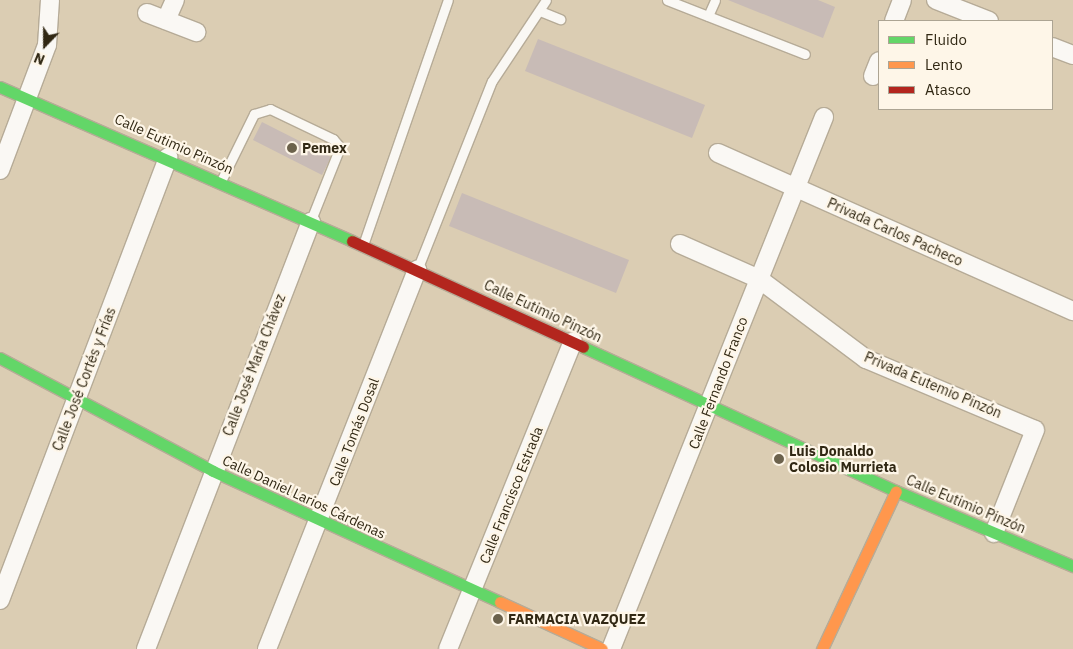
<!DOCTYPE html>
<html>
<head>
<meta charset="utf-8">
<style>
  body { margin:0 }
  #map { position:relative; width:1073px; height:649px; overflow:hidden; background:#dbcdb3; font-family:"IBM Plex Sans",sans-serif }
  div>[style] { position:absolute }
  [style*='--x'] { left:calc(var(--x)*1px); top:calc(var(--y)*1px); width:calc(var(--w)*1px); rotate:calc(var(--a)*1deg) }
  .building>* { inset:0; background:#c8bbb6 }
  .roads { filter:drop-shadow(1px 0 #b6ab97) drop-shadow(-1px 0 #b6ab97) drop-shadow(0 1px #b6ab97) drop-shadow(0 -1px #b6ab97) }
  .lane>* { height:9px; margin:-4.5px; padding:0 4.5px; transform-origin:4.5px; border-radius:4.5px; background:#faf8f4 }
  .street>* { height:18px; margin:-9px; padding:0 9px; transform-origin:9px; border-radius:9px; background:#faf8f4 }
  .fast>* { height:11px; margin:-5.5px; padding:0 5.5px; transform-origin:5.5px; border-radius:5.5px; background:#63d668 }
  .slow>* { height:11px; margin:-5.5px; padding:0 5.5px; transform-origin:5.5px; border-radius:5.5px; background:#ff974d }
  .jam>* { height:11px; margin:-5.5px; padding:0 5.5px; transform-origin:5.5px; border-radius:5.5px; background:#b3261e }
  .dots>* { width:14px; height:14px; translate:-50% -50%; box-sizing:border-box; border:2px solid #fef6e8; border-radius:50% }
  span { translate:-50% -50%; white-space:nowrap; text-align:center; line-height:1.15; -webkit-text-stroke:4.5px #fef6e8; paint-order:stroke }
  .street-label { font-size:14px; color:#312814 }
  .poi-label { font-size:14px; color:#312814; font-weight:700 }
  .left { translate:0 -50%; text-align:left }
  .legend { position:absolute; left:878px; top:20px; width:175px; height:90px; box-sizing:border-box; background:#fef6e8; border:1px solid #aca493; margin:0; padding:6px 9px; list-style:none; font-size:15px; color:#312814 }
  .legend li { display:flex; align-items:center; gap:10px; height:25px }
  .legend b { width:25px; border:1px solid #aca493 }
  .north { position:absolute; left:20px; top:20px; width:50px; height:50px; -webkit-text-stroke:4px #fef6e8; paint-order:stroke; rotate:202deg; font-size:14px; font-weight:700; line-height:20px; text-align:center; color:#312814 }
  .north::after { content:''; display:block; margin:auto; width:18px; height:22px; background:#312814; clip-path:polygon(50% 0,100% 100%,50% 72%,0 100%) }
</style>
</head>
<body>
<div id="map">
  <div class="building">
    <i style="clip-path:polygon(728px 0,818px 0,835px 7px,823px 38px)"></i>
    <i style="clip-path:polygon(538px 39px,705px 105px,692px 138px,525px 71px)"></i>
    <i style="clip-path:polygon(262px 122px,331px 157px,322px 175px,253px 140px)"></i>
    <i style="clip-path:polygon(462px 193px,629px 260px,616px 293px,449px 226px)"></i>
  </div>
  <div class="roads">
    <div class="lane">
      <i style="--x:667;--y:0;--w:148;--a:21.4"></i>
      <i style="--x:540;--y:11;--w:22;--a:22"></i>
      <i style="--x:708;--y:16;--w:17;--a:-66"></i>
      <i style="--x:221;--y:181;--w:75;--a:-63.8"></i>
      <i style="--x:254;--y:114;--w:17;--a:-17"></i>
      <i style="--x:270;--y:109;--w:70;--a:25.5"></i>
      <i style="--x:333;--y:139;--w:11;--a:49"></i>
      <i style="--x:340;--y:147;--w:79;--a:111.7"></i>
      <i style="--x:363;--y:245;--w:259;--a:-70.9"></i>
      <i style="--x:417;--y:270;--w:203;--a:-68.4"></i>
      <i style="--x:492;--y:81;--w:97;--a:-56.3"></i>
    </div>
    <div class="street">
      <i style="--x:936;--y:0;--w:57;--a:21.6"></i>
      <i style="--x:147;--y:13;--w:53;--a:21.2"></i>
      <i style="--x:166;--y:20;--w:22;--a:-66"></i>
      <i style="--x:894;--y:21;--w:22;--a:-69"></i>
      <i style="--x:1052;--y:47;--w:22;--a:21"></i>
      <i style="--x:873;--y:76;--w:16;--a:-68"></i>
      <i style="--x:718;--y:153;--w:389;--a:24"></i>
      <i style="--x:0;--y:170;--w:134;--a:-69.4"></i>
      <i style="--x:47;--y:45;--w:45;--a:-86.2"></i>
      <i style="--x:680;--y:244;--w:86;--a:23.9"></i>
      <i style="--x:759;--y:279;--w:134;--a:36.8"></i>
      <i style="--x:866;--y:359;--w:183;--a:22.8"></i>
      <i style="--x:1035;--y:430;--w:111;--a:111.7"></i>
      <i style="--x:0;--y:600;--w:474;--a:-69.2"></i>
      <i style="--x:146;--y:649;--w:458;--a:-68.9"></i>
      <i style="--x:267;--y:649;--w:408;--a:-68.4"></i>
      <i style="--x:448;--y:649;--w:332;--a:-67.9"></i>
      <i style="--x:611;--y:649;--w:573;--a:-68.18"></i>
    </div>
    <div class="fast">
      <i style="--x:0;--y:87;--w:384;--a:23.6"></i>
      <i style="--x:583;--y:347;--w:345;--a:24.7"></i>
      <i style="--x:896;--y:491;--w:192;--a:23"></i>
      <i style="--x:0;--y:358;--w:241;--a:27.9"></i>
      <i style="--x:213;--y:471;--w:315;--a:24.5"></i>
    </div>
    <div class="slow">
      <i style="--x:500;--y:602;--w:112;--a:24.7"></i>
      <i style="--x:822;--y:649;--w:174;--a:-64.9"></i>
    </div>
    <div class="jam">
      <i style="--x:352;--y:241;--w:254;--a:24.6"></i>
    </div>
  </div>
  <div class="dots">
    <i style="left:292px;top:148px;background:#6c624c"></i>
    <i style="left:779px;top:459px;background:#6c624c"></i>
    <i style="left:498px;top:619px;background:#6c624c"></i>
  </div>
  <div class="street-label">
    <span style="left:174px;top:144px;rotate:24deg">Calle Eutimio Pinzón</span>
    <span style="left:895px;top:232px;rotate:24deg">Privada Carlos Pacheco</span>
    <span style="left:543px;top:311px;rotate:25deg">Calle Eutimio Pinzón</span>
    <span style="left:254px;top:365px;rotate:-69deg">Calle José María Chávez</span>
    <span style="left:84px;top:379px;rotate:-69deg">Calle José Cortés y Frías</span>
    <span style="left:718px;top:383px;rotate:-69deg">Calle Fernando Franco</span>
    <span style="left:933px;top:385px;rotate:23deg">Privada Eutemio Pinzón</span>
    <span style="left:354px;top:432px;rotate:-69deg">Calle Tomás Dosal</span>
    <span style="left:511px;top:495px;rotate:-68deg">Calle Francisco Estrada</span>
    <span style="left:304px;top:497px;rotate:25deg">Calle Daniel Larios Cárdenas</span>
    <span style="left:966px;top:504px;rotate:23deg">Calle Eutimio Pinzón</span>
  </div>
  <div class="poi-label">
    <span class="left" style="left:302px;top:148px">Pemex</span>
    <span class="left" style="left:789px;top:459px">Luis Donaldo<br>Colosio Murrieta</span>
    <span class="left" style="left:508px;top:619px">FARMACIA VAZQUEZ</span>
  </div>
  <ul class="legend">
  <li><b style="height:6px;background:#63d668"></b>Fluido</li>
  <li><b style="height:6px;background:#ff974d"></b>Lento</li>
  <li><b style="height:6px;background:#b3261e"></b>Atasco</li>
  </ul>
  <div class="north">N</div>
</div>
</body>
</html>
